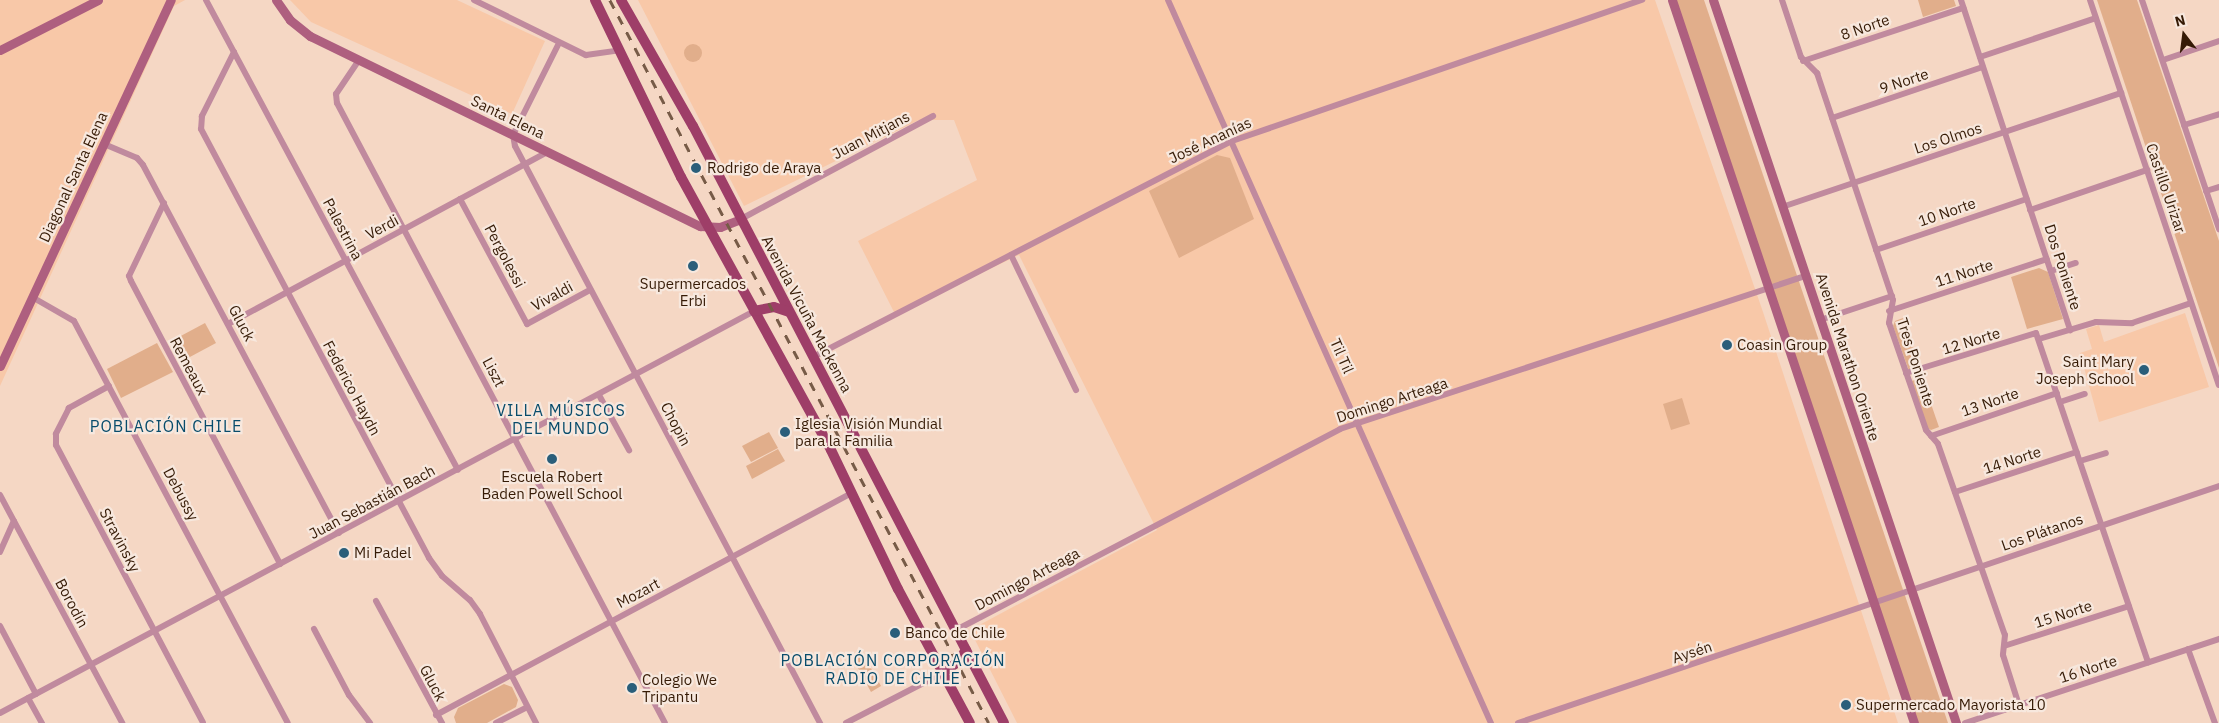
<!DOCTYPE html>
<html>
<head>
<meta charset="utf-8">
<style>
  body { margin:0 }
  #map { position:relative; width:2219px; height:723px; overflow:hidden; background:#f5d7c4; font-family:"IBM Plex Sans",sans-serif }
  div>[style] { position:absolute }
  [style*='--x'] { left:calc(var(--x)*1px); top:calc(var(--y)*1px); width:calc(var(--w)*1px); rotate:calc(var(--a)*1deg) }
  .built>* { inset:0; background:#f8c8a8 }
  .green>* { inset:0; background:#e1ae8b }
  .round { border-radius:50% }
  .street>* { height:6px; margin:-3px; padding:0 3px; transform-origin:3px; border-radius:3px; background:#c08a9e }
  .secondary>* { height:9px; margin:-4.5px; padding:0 4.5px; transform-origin:4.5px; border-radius:4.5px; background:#ae5f7f }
  .primary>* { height:10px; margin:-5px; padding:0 5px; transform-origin:5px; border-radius:5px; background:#9e3e68 }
  .rail>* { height:2.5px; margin-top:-1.25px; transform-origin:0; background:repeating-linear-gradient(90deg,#775b47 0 9px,transparent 0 18px) }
  .dots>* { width:14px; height:14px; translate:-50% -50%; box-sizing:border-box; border:2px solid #f7e8de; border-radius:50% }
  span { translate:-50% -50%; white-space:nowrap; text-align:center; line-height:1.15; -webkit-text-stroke:4.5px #f7e8de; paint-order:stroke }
  .street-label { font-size:15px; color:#361b06 }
  .poi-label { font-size:15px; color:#361b06 }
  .left { translate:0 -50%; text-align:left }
  .right { translate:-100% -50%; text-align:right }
  .neighbourhood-label { font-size:16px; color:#084c6b; letter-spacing:1px }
  .north { position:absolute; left:2159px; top:10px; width:50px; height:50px; -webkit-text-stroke:4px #f7e8de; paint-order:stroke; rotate:345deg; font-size:14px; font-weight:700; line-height:20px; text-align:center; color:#361b06 }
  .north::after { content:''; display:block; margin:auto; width:18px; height:22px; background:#361b06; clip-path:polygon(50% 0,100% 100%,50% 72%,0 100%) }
</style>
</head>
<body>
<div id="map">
  <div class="built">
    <i style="clip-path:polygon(0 0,185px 0,174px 6px,0 386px)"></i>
    <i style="clip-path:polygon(290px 0,457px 0,545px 41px,512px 114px,311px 22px)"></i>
    <i style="clip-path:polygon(638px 0,1655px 0,1763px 312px,1898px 723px,1017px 723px,970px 630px,1157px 530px,1019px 255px,895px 314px,858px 241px,977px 180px,954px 120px,919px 120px,744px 206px)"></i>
    <i style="clip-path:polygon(2185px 313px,2209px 387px,2099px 422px,2080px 353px,2092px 349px,2086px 329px,2099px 325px,2104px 342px)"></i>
  </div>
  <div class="green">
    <i style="clip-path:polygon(1675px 0,1704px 0,1948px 723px,1917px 723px)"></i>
    <i style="clip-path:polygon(1918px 0,1954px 0,1956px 6px,1923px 17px)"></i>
    <i style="clip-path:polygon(2097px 0,2137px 0,2219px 241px,2219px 368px)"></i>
    <i class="round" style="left:684px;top:44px;width:18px;height:18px"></i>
    <i style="clip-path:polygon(1217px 155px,1230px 158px,1254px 219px,1179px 258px,1149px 191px)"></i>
    <i style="clip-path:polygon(2039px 268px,2048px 272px,2063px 319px,2027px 329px,2011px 277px)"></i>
    <i style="clip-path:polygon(1903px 318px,1920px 367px,1909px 371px,1893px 326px,1895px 321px)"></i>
    <i style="clip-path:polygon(205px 323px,216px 343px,188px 358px,177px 338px)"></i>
    <i style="clip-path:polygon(157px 343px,173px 372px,121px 398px,107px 369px)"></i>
    <i style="clip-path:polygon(1922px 378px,1939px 427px,1931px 430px,1926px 427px,1911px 381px)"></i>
    <i style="clip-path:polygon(1682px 398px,1690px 424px,1671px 430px,1663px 404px)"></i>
    <i style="clip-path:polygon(769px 432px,778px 448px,751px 462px,742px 446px)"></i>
    <i style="clip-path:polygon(778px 449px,785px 461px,752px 479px,746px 466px)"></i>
    <i style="clip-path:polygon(863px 654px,881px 686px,871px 692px,853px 659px)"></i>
    <i style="clip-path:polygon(504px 684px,512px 687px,518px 700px,516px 707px,487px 723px,456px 723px,454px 717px,458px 708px)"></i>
  </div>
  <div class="street">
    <i style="--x:206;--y:0;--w:533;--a:61.8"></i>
    <i style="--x:474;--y:0;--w:125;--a:26.2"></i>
    <i style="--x:586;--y:55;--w:35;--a:-8"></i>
    <i style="--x:1168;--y:0;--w:792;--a:65.93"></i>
    <i style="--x:1782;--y:0;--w:60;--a:71.6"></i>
    <i style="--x:1801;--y:57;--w:23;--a:45"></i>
    <i style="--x:1817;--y:73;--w:239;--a:71.5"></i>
    <i style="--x:1893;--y:300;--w:23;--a:100"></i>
    <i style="--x:1889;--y:323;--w:113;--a:70.9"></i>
    <i style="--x:1926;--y:430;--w:18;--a:49"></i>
    <i style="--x:1938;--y:444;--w:202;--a:70.7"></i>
    <i style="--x:2005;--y:635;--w:20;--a:96"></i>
    <i style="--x:2003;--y:655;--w:52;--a:72.3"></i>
    <i style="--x:1961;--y:0;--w:348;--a:71.7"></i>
    <i style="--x:2090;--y:0;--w:406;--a:71.5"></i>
    <i style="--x:2142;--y:0;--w:242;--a:71.4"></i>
    <i style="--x:559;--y:43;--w:103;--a:116.6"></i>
    <i style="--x:513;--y:135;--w:11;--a:80"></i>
    <i style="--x:515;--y:146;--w:653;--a:62.14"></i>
    <i style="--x:234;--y:52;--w:72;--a:116.6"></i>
    <i style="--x:202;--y:116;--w:13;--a:94"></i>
    <i style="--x:201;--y:129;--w:486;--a:62"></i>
    <i style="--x:429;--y:558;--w:22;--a:54"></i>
    <i style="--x:442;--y:576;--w:37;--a:41"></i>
    <i style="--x:470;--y:600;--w:17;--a:54"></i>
    <i style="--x:480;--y:614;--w:123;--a:62.8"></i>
    <i style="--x:1980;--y:57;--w:122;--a:-18.6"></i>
    <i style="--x:359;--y:60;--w:41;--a:124.1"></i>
    <i style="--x:336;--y:94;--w:9;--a:84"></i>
    <i style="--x:337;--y:103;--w:701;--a:62.12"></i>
    <i style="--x:2163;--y:60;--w:59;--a:-18.7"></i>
    <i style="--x:1803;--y:61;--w:169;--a:-18.3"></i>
    <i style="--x:1832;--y:118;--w:159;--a:-18.7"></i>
    <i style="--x:2184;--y:125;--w:37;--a:-17"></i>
    <i style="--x:104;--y:144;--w:36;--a:23"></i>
    <i style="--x:137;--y:158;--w:9;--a:49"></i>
    <i style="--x:143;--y:165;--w:417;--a:62"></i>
    <i style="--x:2206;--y:191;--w:14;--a:-17"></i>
    <i style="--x:460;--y:199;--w:142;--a:61.8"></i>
    <i style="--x:527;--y:324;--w:72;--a:-28.4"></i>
    <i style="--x:164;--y:203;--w:81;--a:115.6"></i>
    <i style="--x:129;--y:276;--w:5;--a:68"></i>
    <i style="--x:131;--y:281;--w:320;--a:62.2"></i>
    <i style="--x:1782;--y:207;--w:358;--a:-18.6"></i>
    <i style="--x:2030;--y:210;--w:124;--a:-18.9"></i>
    <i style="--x:741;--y:219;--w:218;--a:-28.2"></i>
    <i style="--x:1876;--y:250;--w:159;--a:-18.7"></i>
    <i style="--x:1011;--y:255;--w:150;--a:64.3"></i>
    <i style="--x:2051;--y:271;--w:26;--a:-18"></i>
    <i style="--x:32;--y:297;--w:48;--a:29.7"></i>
    <i style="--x:74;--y:321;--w:455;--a:62"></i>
    <i style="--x:1889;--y:311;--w:166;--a:-18.2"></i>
    <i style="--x:1820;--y:320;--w:76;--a:-18.4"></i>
    <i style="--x:228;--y:324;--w:363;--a:-28.3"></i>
    <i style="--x:2039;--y:339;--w:59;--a:-16.6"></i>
    <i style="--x:2096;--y:322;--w:36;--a:2"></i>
    <i style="--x:2132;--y:323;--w:62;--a:-18.7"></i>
    <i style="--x:813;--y:357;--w:471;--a:-27.3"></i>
    <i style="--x:1232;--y:141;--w:434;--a:-19"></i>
    <i style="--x:1906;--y:373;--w:136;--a:-17.1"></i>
    <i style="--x:2036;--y:333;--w:348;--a:71.2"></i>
    <i style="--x:109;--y:386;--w:46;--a:151.2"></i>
    <i style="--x:69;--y:408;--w:29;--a:117"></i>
    <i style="--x:56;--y:434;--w:11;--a:90"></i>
    <i style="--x:56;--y:445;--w:314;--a:62.1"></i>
    <i style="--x:599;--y:395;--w:63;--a:61.4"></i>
    <i style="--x:2060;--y:402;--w:26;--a:-18"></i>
    <i style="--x:1931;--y:436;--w:133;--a:-18.8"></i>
    <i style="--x:2080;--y:461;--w:27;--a:-17"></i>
    <i style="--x:1955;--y:492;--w:128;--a:-18.2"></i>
    <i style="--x:0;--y:495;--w:259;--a:61.8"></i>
    <i style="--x:0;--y:552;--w:34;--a:-66"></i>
    <i style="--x:376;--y:601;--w:139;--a:61.6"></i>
    <i style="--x:0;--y:626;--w:77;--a:62.1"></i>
    <i style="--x:314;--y:629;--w:75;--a:62.1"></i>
    <i style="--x:349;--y:695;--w:35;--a:53"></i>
    <i style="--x:956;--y:630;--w:433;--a:-27.6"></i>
    <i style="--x:1340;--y:429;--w:490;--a:-18.2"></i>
    <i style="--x:2004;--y:646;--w:131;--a:-17.7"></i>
    <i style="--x:2188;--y:649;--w:79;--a:70"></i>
    <i style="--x:28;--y:698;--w:29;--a:61"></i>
    <i style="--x:0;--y:713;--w:854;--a:-28.06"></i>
    <i style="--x:436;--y:715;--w:472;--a:-28.1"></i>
    <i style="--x:496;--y:723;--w:35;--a:-27"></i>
    <i style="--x:846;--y:723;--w:109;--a:-27.3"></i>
    <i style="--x:1518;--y:723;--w:740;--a:-18.68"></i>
    <i style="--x:1965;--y:723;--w:268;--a:-18.3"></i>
  </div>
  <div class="secondary">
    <i style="--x:276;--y:0;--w:24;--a:55"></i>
    <i style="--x:290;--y:20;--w:26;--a:39"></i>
    <i style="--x:310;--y:36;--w:434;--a:26"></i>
    <i style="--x:700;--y:226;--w:20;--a:3"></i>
    <i style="--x:720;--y:227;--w:22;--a:-21"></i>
    <i style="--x:1672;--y:0;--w:762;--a:71.49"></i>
    <i style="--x:1713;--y:0;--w:763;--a:71.42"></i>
    <i style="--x:0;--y:50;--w:110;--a:-27"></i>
    <i style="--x:0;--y:366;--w:404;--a:-65"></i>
  </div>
  <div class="primary">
    <i style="--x:595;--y:0;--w:197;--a:64.1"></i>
    <i style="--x:681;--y:177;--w:311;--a:61.2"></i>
    <i style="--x:831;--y:450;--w:154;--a:64.3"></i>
    <i style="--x:898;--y:589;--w:152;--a:61.8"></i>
    <i style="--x:621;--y:0;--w:145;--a:60.3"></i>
    <i style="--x:693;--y:126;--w:673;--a:62.48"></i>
    <i style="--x:754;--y:311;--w:20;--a:-11"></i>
    <i style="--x:774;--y:307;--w:16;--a:18"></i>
    <i style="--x:943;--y:673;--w:20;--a:-37"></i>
    <i style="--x:959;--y:661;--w:13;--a:-58"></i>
  </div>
  <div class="rail">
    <i style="--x:610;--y:0;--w:816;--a:62.34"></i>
  </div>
  <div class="dots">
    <i style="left:696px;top:168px;background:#2a5e7a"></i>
    <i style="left:693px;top:266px;background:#2a5e7a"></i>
    <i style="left:1727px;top:345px;background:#2a5e7a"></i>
    <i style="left:2144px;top:370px;background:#2a5e7a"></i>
    <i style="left:785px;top:432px;background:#2a5e7a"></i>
    <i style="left:552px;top:459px;background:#2a5e7a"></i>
    <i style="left:344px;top:553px;background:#2a5e7a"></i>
    <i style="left:895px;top:633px;background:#2a5e7a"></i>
    <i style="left:632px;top:688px;background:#2a5e7a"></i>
    <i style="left:1846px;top:705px;background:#2a5e7a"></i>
  </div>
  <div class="street-label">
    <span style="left:1865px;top:27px;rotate:-19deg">8 Norte</span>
    <span style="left:1904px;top:81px;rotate:-18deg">9 Norte</span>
    <span style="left:508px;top:117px;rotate:26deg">Santa Elena</span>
    <span style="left:871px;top:135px;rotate:-28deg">Juan Mitjans</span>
    <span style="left:1948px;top:138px;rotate:-18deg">Los Olmos</span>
    <span style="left:1210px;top:140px;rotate:-25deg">José Ananías</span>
    <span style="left:73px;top:177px;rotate:-65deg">Diagonal Santa Elena</span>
    <span style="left:2166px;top:188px;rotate:71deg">Castillo Urizar</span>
    <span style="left:1947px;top:212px;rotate:-19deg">10 Norte</span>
    <span style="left:382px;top:227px;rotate:-28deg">Verdi</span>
    <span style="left:343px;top:229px;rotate:62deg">Palestrina</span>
    <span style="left:505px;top:256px;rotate:62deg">Pergolessi</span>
    <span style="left:2063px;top:267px;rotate:72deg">Dos Poniente</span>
    <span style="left:1964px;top:273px;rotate:-18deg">11 Norte</span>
    <span style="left:552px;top:296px;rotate:-29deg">Vivaldi</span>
    <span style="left:807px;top:314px;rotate:62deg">Avenida Vicuña Mackenna</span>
    <span style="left:242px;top:323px;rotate:62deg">Gluck</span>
    <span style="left:1971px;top:341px;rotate:-17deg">12 Norte</span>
    <span style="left:1342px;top:356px;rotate:66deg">Til Til</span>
    <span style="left:1848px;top:357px;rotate:72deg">Avenida Marathon Oriente</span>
    <span style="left:1916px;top:362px;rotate:72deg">Tres Poniente</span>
    <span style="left:189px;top:366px;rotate:62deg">Remeaux</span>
    <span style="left:494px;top:372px;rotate:62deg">Liszt</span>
    <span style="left:352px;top:388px;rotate:62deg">Federico Haydn</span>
    <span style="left:1392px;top:400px;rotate:-18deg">Domingo Arteaga</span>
    <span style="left:1990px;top:402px;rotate:-19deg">13 Norte</span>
    <span style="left:676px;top:424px;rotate:62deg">Chopin</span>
    <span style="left:2012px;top:460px;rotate:-18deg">14 Norte</span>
    <span style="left:181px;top:494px;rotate:62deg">Debussy</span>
    <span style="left:372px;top:502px;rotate:-28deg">Juan Sebastián Bach</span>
    <span style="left:2042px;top:532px;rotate:-19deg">Los Plátanos</span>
    <span style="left:120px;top:540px;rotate:62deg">Stravinsky</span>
    <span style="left:1027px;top:579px;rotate:-28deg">Domingo Arteaga</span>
    <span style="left:638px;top:593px;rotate:-28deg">Mozart</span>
    <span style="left:72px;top:603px;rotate:62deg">Borodín</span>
    <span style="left:2063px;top:614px;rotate:-18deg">15 Norte</span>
    <span style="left:1692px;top:652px;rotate:-18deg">Aysén</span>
    <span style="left:2088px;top:669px;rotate:-18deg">16 Norte</span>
    <span style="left:433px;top:683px;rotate:62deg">Gluck</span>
  </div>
  <div class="poi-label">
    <span class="left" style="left:707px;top:168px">Rodrigo de Araya</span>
    <span style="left:693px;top:292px">Supermercados<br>Erbi</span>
    <span class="left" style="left:1737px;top:345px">Coasin Group</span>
    <span class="right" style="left:2134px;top:370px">Saint Mary<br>Joseph School</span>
    <span class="left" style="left:795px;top:432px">Iglesia Visión Mundial<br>para la Familia</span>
    <span style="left:552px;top:485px">Escuela Robert<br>Baden Powell School</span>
    <span class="left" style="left:354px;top:553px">Mi Padel</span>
    <span class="left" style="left:905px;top:633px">Banco de Chile</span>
    <span class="left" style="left:642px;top:688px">Colegio We<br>Tripantu</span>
    <span class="left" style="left:1856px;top:705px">Supermercado Mayorista 10</span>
  </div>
  <div class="neighbourhood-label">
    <span style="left:561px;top:419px">VILLA MÚSICOS<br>DEL MUNDO</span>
    <span style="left:166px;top:426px">POBLACIÓN CHILE</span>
    <span style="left:893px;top:669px">POBLACIÓN CORPORACIÓN<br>RADIO DE CHILE</span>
  </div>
  <div class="north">N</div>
</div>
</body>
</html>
